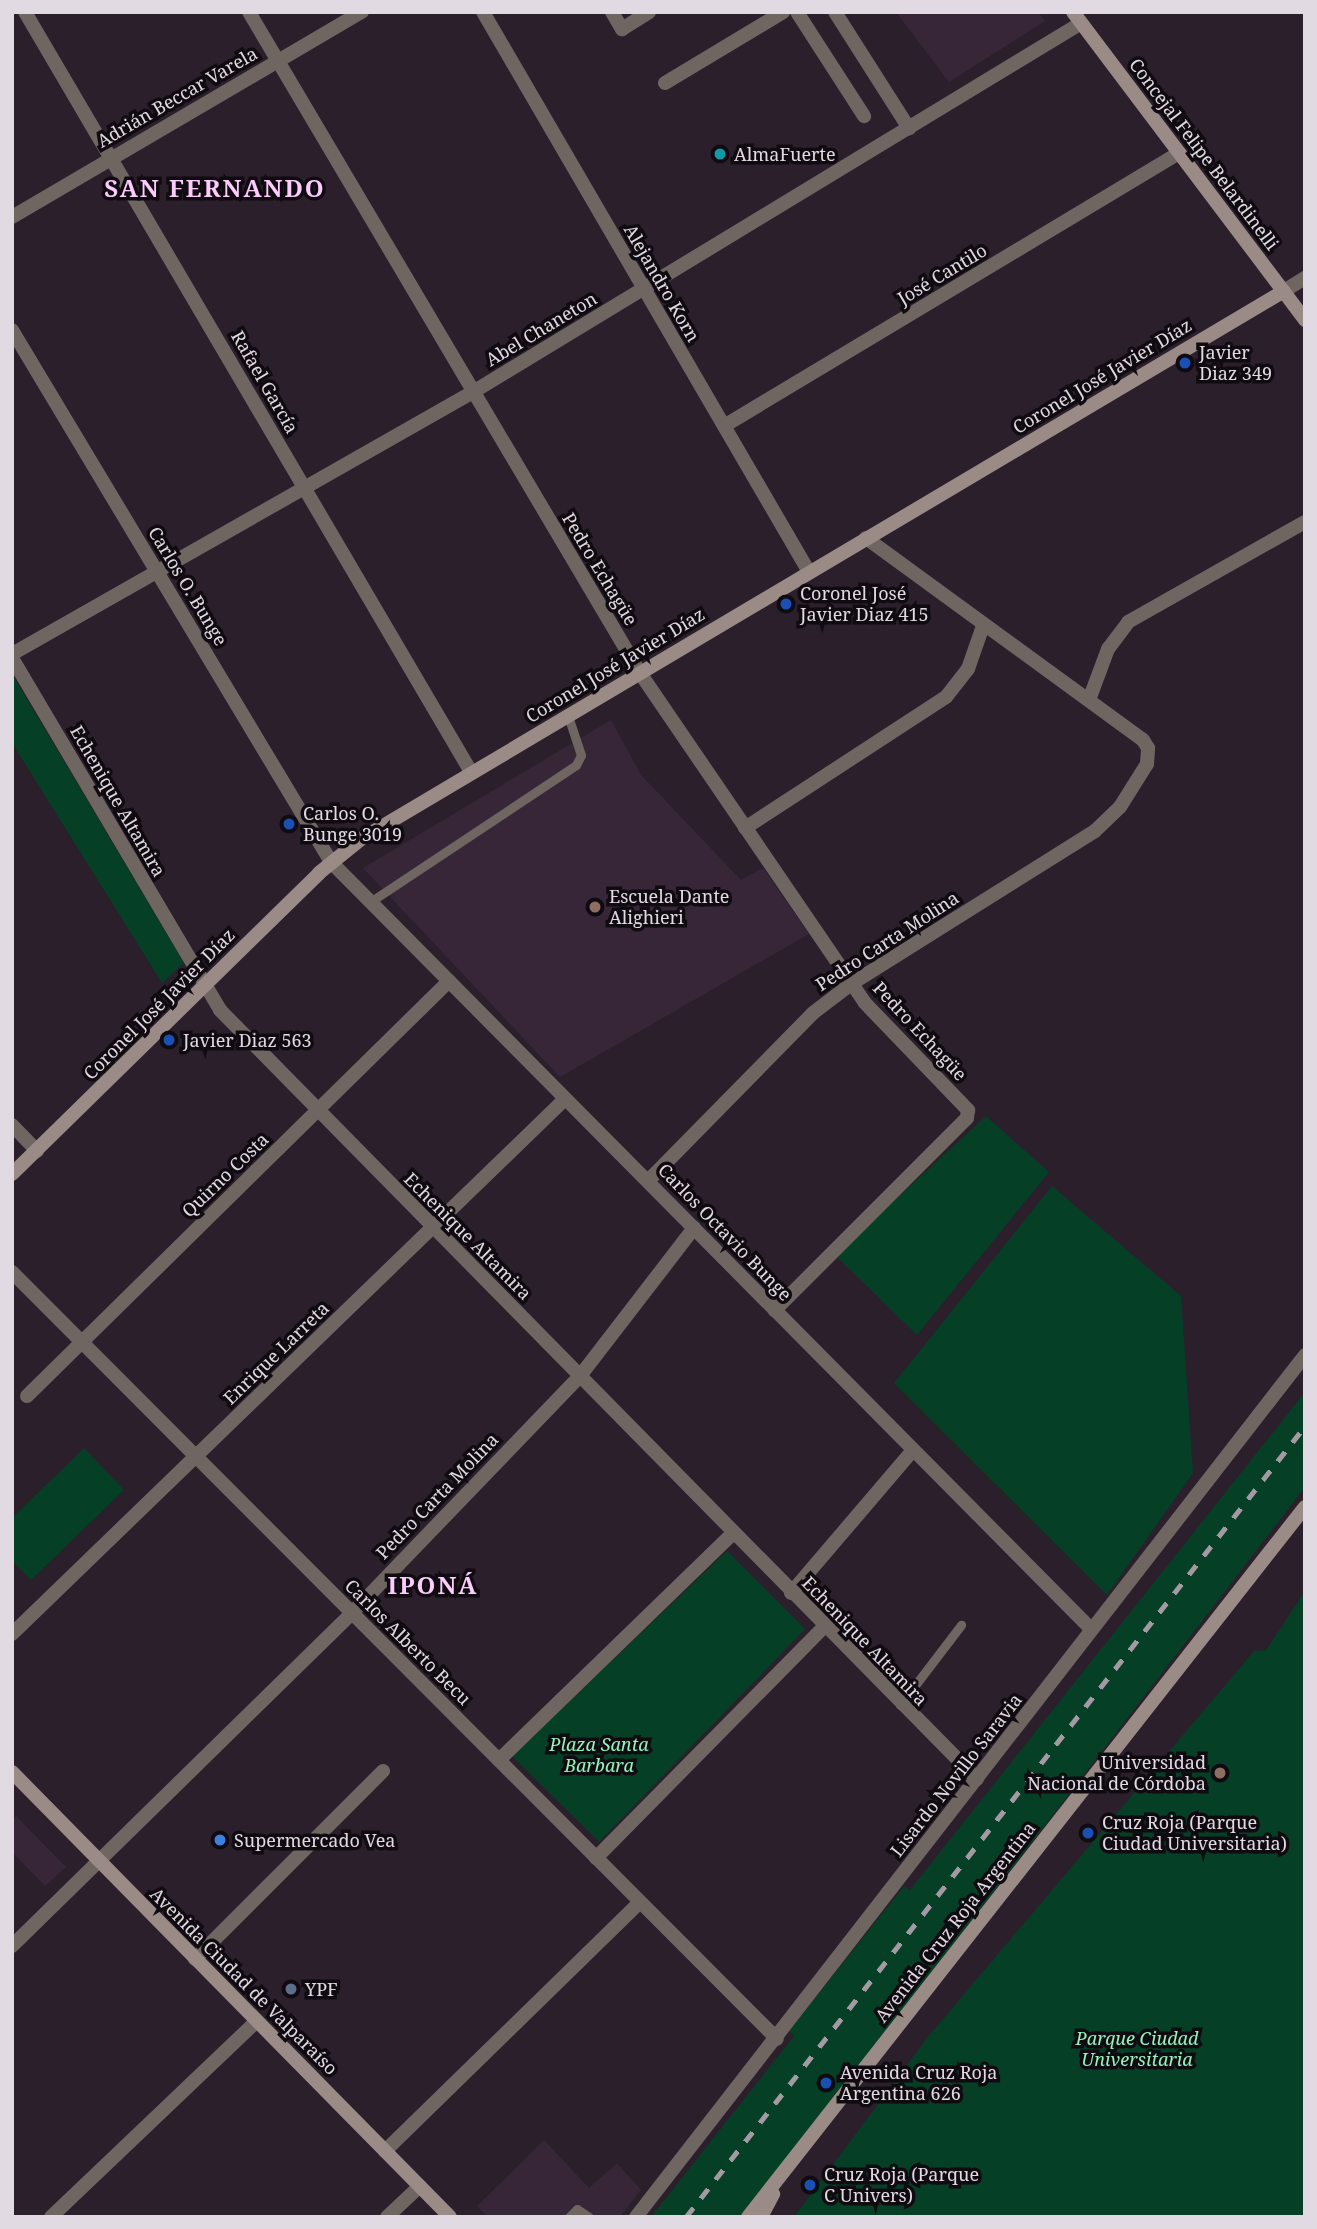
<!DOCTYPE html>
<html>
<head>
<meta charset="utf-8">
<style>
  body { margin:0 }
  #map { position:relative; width:1317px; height:2229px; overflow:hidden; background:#2b1f2c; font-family:"Noto Serif",serif }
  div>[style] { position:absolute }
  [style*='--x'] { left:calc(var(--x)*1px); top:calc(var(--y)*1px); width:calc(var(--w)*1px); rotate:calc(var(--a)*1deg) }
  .built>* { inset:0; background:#372638 }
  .green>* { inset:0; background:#053f25 }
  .lane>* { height:9px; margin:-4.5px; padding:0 4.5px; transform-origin:4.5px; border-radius:4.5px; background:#6f6662 }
  .street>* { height:14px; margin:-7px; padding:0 7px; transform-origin:7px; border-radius:7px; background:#6f6662 }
  .secondary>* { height:14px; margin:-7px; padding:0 7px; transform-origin:7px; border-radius:7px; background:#9a8b86 }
  .rail>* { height:5px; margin-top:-2.5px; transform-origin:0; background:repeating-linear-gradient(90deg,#a39aa4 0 12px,transparent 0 24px) }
  .dots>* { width:19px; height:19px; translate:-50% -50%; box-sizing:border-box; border:4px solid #100b11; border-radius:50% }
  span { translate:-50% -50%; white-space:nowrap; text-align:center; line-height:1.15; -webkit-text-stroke:7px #100b11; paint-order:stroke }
  .street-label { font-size:18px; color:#e2dae3 }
  .poi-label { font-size:18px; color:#e2dae3 }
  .left { translate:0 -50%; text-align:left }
  .right { translate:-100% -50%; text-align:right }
  .park-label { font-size:18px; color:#92f5bb; font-style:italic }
  .district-label { font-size:24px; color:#fbcbf9; font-weight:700; letter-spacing:2px }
  .frame { position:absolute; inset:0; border:14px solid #e2dae3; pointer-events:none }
</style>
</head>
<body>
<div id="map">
  <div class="built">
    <i style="clip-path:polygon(896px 12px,1038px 12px,1045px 21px,949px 82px)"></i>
    <i style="clip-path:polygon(611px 720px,641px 775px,741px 880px,763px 868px,809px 934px,560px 1077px,363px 868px)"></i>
    <i style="clip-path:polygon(16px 1816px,66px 1867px,45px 1886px,12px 1852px,12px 1820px)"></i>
    <i style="clip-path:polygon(544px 2140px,589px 2188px,617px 2163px,641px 2190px,620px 2217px,488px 2217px,477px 2206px)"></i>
  </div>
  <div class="green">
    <i style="clip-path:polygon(12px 674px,184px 963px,162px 983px,12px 743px)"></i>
    <i style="clip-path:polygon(986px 1116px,1049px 1172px,917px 1335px,835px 1255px)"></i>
    <i style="clip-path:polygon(1052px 1186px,1181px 1296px,1193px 1473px,1107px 1595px,894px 1383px)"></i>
    <i style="clip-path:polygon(1305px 1392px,1305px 1487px,744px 2217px,651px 2217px,794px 2036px,789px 2031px,904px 1886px,910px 1890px)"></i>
    <i style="clip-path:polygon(84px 1448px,124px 1490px,31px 1580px,12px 1561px,12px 1518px)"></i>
    <i style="clip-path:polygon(727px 1551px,805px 1629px,599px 1842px,512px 1756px)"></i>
    <i style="clip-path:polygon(1305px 1591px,1305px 2217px,794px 2217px,927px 2038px,1254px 1651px,1266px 1650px)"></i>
  </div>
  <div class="lane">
    <i style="--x:370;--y:902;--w:247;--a:-33.6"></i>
    <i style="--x:576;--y:765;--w:11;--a:-63"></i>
    <i style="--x:581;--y:755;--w:41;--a:-108.4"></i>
    <i style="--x:900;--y:1705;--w:101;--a:-52.7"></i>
    <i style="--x:569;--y:2217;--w:11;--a:-45"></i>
    <i style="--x:577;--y:2209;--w:14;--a:34"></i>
  </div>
  <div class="street">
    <i style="--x:25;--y:12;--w:881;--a:59.59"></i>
    <i style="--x:249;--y:12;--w:768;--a:59.39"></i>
    <i style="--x:640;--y:673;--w:399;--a:55.7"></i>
    <i style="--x:865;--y:1003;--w:149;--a:46.1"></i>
    <i style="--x:968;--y:1110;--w:8;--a:97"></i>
    <i style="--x:967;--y:1118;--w:272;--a:135"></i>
    <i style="--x:483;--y:12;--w:648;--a:59.79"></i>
    <i style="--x:612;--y:12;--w:20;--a:60"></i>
    <i style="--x:622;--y:29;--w:32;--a:-32"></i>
    <i style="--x:797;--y:12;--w:124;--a:57.2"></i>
    <i style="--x:835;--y:12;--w:138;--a:57.5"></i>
    <i style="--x:665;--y:83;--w:138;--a:-31"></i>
    <i style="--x:12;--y:217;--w:406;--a:-30.4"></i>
    <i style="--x:1284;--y:291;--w:25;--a:-32"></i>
    <i style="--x:12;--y:330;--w:620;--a:59.05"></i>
    <i style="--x:331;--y:862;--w:1080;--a:45.26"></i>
    <i style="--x:724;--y:426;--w:531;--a:-30.96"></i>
    <i style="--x:12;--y:654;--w:530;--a:-29.61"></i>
    <i style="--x:473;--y:392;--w:711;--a:-31.25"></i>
    <i style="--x:12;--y:658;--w:409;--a:59.4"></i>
    <i style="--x:220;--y:1010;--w:1079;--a:45.45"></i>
    <i style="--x:1089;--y:700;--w:54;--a:-69.6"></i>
    <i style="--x:1108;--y:649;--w:34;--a:-53"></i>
    <i style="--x:1128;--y:622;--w:203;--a:-29.5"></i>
    <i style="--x:745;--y:828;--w:240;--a:-33.1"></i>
    <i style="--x:946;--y:697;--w:36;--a:-52"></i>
    <i style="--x:968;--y:669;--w:46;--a:-70.8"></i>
    <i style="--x:12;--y:1125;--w:36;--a:46"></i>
    <i style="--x:648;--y:1181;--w:235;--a:-45.5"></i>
    <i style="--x:813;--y:1013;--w:48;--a:-37.3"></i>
    <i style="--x:851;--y:984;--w:288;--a:-32.1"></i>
    <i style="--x:1095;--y:831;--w:35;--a:-44"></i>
    <i style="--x:1120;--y:807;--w:51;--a:-57.9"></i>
    <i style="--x:1147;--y:764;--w:16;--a:-86"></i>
    <i style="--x:1148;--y:748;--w:9;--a:-122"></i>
    <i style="--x:1143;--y:740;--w:343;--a:-143.9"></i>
    <i style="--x:12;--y:1272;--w:1083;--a:45.07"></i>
    <i style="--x:27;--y:1396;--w:592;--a:-44.52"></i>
    <i style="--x:791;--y:1593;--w:188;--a:-49.5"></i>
    <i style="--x:12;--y:1634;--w:769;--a:-44.05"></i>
    <i style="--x:499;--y:1760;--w:326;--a:-44.1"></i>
    <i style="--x:596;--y:1858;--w:325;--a:-45.4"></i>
    <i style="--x:12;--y:1946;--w:476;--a:-44.4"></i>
    <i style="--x:352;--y:1613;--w:329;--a:-46.1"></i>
    <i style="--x:580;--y:1376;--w:187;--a:-52.4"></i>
    <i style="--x:195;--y:1959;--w:266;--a:-45"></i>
    <i style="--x:385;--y:2151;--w:356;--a:-44.3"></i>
    <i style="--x:51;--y:2217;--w:284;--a:-43.6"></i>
    <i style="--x:387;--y:2217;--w:45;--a:-43.2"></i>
    <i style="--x:636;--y:2217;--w:1091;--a:-52.18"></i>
  </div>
  <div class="secondary">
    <i style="--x:1073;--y:12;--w:386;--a:53"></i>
    <i style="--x:12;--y:1174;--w:430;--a:-44.4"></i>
    <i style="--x:319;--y:873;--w:54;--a:-39"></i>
    <i style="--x:361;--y:839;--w:1073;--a:-30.7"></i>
    <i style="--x:12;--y:1772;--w:624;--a:45.45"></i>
    <i style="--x:748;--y:2217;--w:902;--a:-51.89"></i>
    <i style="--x:761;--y:2217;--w:26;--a:-62"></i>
  </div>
  <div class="rail">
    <i style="--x:686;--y:2217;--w:1004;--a:-51.95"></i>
  </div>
  <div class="dots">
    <i style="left:720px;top:154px;background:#0f9aa8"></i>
    <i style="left:1185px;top:363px;background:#1a4fb4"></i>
    <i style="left:786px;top:604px;background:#1a4fb4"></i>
    <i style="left:289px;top:824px;background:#1a4fb4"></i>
    <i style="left:595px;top:907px;background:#8d6e63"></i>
    <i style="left:169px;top:1040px;background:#1a4fb4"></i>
    <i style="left:1220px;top:1773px;background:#8d6e63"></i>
    <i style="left:1088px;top:1833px;background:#1a4fb4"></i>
    <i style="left:220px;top:1840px;background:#3f7fe0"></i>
    <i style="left:291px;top:1989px;background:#5c6f8a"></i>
    <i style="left:826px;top:2083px;background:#1a4fb4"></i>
    <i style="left:810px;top:2185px;background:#1a4fb4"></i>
  </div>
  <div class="street-label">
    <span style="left:177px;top:97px;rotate:-30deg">Adrián Beccar Varela</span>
    <span style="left:1204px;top:154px;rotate:53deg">Concejal Felipe Belardinelli</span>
    <span style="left:942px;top:274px;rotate:-31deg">José Cantilo</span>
    <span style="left:662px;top:283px;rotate:60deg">Alejandro Korn</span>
    <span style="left:541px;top:329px;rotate:-31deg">Abel Chaneton</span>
    <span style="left:1102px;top:376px;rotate:-31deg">Coronel José Javier Díaz</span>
    <span style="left:265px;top:382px;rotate:60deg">Rafael García</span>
    <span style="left:600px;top:569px;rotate:59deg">Pedro Echagüe</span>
    <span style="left:188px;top:586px;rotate:59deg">Carlos O. Bunge</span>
    <span style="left:615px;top:665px;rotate:-31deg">Coronel José Javier Díaz</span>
    <span style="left:118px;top:801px;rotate:60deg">Echenique Altamira</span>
    <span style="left:887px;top:941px;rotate:-33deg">Pedro Carta Molina</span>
    <span style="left:159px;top:1004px;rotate:-45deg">Coronel José Javier Díaz</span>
    <span style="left:920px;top:1031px;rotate:47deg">Pedro Echagüe</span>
    <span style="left:225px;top:1175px;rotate:-44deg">Quirno Costa</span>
    <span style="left:725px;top:1232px;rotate:46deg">Carlos Octavio Bunge</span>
    <span style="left:468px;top:1236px;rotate:45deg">Echenique Altamira</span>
    <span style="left:276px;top:1353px;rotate:-44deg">Enrique Larreta</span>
    <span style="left:437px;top:1496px;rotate:-46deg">Pedro Carta Molina</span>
    <span style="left:865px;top:1641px;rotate:46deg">Echenique Altamira</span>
    <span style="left:408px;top:1642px;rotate:45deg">Carlos Alberto Becu</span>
    <span style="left:956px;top:1775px;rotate:-52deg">Lisardo Novillo Saravia</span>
    <span style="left:955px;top:1922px;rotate:-52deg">Avenida Cruz Roja Argentina</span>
    <span style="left:244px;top:1981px;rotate:45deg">Avenida Ciudad de Valparaíso</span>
  </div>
  <div class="poi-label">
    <span class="left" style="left:734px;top:154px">AlmaFuerte</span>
    <span class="left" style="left:1199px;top:363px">Javier<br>Diaz 349</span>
    <span class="left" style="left:800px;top:604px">Coronel José<br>Javier Diaz 415</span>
    <span class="left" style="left:303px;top:824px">Carlos O.<br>Bunge 3019</span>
    <span class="left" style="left:609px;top:907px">Escuela Dante<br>Alighieri</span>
    <span class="left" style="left:183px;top:1040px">Javier Diaz 563</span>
    <span class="right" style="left:1206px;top:1773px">Universidad<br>Nacional de Córdoba</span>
    <span class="left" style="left:1102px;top:1833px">Cruz Roja (Parque<br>Ciudad Universitaria)</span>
    <span class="left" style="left:234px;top:1840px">Supermercado Vea</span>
    <span class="left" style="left:305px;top:1989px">YPF</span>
    <span class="left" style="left:840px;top:2083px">Avenida Cruz Roja<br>Argentina 626</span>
    <span class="left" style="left:824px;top:2185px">Cruz Roja (Parque<br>C Univers)</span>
  </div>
  <div class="park-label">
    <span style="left:599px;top:1755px">Plaza Santa<br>Barbara</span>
    <span style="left:1137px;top:2049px">Parque Ciudad<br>Universitaria</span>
  </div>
  <div class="district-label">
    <span style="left:215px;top:188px">SAN FERNANDO</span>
    <span style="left:433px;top:1585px">IPONÁ</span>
  </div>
  <div class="frame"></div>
</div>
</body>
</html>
